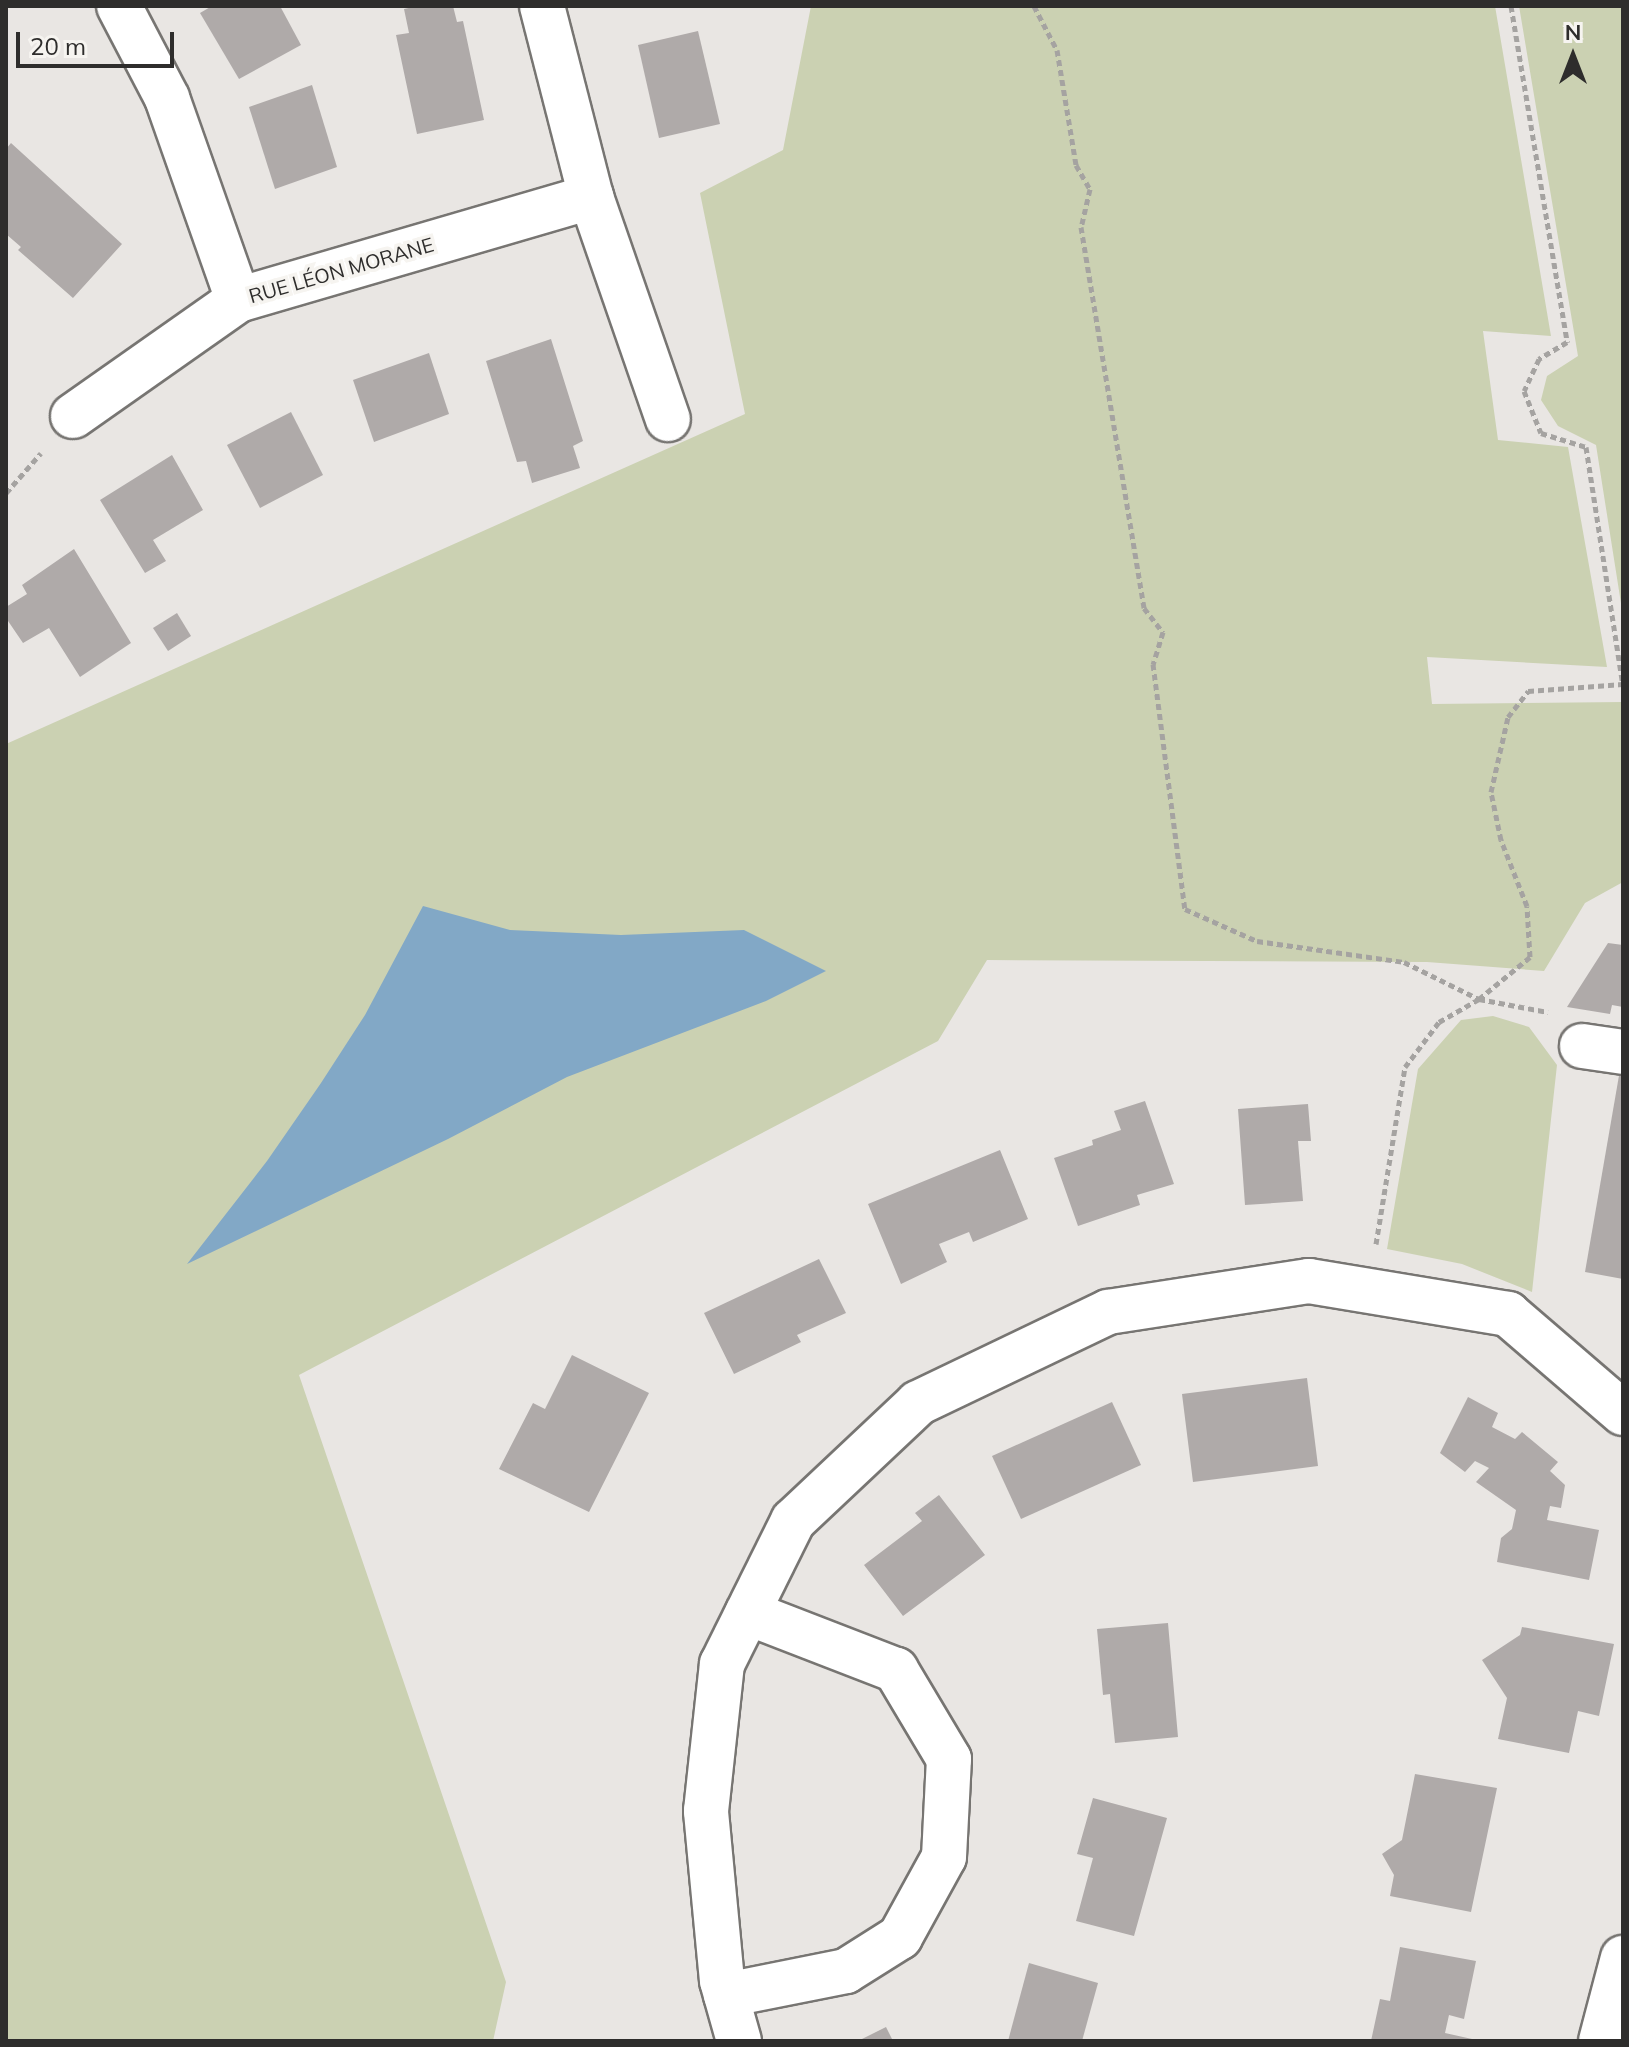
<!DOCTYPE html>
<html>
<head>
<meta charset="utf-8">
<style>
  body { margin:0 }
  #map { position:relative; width:1629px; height:2047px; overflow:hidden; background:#e9e6e3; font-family:Mulish,sans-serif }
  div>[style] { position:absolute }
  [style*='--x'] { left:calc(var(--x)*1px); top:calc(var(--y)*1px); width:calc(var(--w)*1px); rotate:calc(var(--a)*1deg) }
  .green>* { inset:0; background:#cbd1b2 }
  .water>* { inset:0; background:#82a8c6 }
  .building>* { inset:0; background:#afaaa9 }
  .path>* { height:5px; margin-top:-2.5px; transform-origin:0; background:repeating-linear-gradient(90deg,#a5a3a1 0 6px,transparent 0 10px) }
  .roads { filter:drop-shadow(2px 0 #777572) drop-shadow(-2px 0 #777572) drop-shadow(0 2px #777572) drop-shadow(0 -2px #777572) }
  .minor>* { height:44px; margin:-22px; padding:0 22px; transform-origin:22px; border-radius:22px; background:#fff }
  span { translate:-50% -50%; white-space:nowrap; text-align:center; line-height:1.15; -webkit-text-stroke:7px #f6f4f0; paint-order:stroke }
  .street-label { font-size:20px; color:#2e2d2c }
  .frame { position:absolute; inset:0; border:8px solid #2e2d2c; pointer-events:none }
  .north { position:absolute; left:1533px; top:16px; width:80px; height:80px; -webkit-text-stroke:6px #f6f4f0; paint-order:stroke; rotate:0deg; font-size:22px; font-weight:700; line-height:32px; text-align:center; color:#2e2d2c }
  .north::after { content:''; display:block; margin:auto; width:28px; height:36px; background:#2e2d2c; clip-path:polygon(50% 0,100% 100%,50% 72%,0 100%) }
  .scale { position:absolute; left:16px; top:32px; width:158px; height:36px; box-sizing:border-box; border:4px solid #2e2d2c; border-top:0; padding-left:10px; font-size:24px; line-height:28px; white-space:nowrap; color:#2e2d2c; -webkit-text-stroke:6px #f6f4f0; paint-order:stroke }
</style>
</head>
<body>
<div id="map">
  <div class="green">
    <i style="clip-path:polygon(811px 6px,1495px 6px,1551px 336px,1483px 331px,1498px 440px,1568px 447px,1607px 667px,1427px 657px,1432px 704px,1623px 702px,1623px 882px,1585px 903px,1544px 971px,1427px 962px,987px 960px,938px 1041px,299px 1375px,506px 1982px,493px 2041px,6px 2041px,6px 744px,745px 414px,700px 193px,783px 150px)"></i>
    <i style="clip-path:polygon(1519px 6px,1617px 6px,1623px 9px,1623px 616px,1596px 445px,1558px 426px,1541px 400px,1547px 376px,1578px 356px)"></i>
    <i style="clip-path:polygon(1493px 1016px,1529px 1027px,1557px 1065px,1532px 1292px,1462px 1264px,1387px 1249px,1418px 1069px,1461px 1020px)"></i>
  </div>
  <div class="water">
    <i style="clip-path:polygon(423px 906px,510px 930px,621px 935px,744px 930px,826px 971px,766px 1001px,567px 1077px,448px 1139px,187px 1264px,267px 1161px,321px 1083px,365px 1015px)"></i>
  </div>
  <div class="building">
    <i style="clip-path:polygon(212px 6px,280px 6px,301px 45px,239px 79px,200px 13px)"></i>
    <i style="clip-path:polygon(418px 6px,453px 6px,457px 22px,463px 21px,484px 120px,417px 134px,396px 35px,409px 33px,404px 9px)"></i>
    <i style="clip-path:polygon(698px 31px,720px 124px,659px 138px,638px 45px)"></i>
    <i style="clip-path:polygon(312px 85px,337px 167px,275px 189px,249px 107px)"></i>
    <i style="clip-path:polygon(11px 143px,122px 244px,73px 298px,18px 250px,21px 247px,6px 234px,6px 149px)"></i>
    <i style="clip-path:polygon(551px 339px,583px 441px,573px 446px,580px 468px,532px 483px,526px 461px,517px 462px,486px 361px)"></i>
    <i style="clip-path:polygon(429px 353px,449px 414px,374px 442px,353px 380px)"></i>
    <i style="clip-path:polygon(291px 412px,323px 475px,260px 508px,227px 445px)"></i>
    <i style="clip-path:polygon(172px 455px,203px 510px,153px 540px,166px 561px,145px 573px,100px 500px)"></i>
    <i style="clip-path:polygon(74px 549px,131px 643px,80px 677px,49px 628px,23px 643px,6px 618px,6px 607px,27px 594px,22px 585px)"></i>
    <i style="clip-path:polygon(177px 613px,191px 636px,168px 651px,153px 628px)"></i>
    <i style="clip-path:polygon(1608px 943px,1623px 945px,1623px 1007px,1612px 1005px,1610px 1014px,1567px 1007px)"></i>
    <i style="clip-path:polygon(1621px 1064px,1623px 1064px,1623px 1279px,1585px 1272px)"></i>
    <i style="clip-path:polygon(1145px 1101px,1174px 1184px,1137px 1195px,1140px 1205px,1078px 1226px,1054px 1158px,1093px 1145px,1092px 1140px,1121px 1130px,1114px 1111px)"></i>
    <i style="clip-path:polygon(1308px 1104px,1311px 1141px,1298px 1141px,1303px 1201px,1245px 1205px,1238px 1109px)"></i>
    <i style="clip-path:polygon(1000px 1150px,1028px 1219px,973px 1242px,969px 1232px,939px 1244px,947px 1262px,901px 1284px,868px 1204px)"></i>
    <i style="clip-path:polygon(819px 1259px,846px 1313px,797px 1335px,801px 1342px,734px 1374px,704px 1313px)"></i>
    <i style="clip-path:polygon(572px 1355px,649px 1393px,589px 1512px,499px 1469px,533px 1403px,545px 1409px)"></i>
    <i style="clip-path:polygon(1307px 1378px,1318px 1466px,1193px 1482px,1182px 1394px)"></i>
    <i style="clip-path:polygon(1468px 1397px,1498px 1413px,1492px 1427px,1515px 1439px,1522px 1432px,1558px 1462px,1550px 1471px,1565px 1485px,1561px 1508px,1550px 1506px,1547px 1520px,1599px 1530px,1589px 1580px,1497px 1562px,1501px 1538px,1512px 1529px,1516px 1510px,1476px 1482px,1489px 1468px,1475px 1461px,1465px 1472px,1440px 1453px)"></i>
    <i style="clip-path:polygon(1112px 1402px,1141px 1465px,1021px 1519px,992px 1456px)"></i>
    <i style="clip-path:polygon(939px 1495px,985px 1555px,903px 1616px,864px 1565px,922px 1521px,915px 1513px)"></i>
    <i style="clip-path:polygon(1168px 1623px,1178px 1737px,1115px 1743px,1110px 1694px,1103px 1695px,1097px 1629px)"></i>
    <i style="clip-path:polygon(1522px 1627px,1614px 1644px,1599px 1716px,1578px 1711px,1569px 1753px,1498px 1739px,1507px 1698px,1482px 1660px,1520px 1635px)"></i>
    <i style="clip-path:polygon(1415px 1774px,1497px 1788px,1471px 1912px,1390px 1896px,1394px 1875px,1382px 1854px,1402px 1840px)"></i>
    <i style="clip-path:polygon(1093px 1798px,1167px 1818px,1134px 1936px,1076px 1921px,1093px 1858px,1077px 1854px)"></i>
    <i style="clip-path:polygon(1400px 1947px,1476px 1961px,1464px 2019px,1449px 2015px,1445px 2033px,1481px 2041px,1371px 2041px,1380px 1999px,1390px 2001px)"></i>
    <i style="clip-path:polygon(1029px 1963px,1098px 1983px,1082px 2041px,1008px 2041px)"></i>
    <i style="clip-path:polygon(886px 2027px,893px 2041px,858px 2041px)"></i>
  </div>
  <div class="path">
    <i style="--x:1034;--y:6;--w:50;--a:62.4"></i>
    <i style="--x:1057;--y:50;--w:117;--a:80.6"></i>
    <i style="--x:1076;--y:165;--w:28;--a:60"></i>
    <i style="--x:1090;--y:189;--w:39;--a:103"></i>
    <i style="--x:1081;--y:227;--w:386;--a:80.6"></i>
    <i style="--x:1144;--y:608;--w:31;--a:52"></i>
    <i style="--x:1163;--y:632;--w:34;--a:107"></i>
    <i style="--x:1153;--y:664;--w:247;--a:82.6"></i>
    <i style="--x:1185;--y:909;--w:79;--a:24"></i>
    <i style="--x:1257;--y:941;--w:148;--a:8.1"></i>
    <i style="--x:1404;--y:962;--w:84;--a:26.3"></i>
    <i style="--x:1479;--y:999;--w:70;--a:10.7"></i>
    <i style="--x:1511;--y:6;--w:341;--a:80.5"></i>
    <i style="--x:1567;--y:342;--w:33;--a:149"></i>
    <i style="--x:1539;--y:359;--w:35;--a:115"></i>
    <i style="--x:1524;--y:391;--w:45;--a:68"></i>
    <i style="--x:1541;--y:433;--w:47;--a:17.3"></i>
    <i style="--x:1586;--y:447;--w:241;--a:81.2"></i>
    <i style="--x:6;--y:493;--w:53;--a:-48.8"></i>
    <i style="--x:1376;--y:1244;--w:179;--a:-80.7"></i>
    <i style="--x:1405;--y:1067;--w:56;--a:-52.9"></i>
    <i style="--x:1439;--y:1022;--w:46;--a:-29.9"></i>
    <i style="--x:1479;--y:999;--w:66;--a:-39.5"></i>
    <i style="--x:1530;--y:957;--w:51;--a:-93.4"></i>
    <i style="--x:1527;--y:906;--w:71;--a:-111.5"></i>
    <i style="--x:1501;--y:840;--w:49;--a:-101.8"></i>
    <i style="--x:1491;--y:792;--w:77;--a:-77.2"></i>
    <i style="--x:1508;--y:717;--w:33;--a:-52"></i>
    <i style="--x:1528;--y:691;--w:95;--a:-4.2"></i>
  </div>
  <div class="roads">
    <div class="minor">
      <i style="--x:119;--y:6;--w:104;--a:62.4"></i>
      <i style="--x:167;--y:98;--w:214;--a:70.6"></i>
      <i style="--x:542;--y:6;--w:197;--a:75.6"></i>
      <i style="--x:591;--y:197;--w:235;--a:70.9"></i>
      <i style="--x:73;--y:416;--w:202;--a:-35.1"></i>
      <i style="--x:238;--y:300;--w:368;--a:-16.3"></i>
      <i style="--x:1582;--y:1046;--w:41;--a:8.3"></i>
      <i style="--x:726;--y:1995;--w:122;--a:-11.3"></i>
      <i style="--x:846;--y:1971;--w:64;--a:-32.2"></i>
      <i style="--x:900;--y:1937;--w:91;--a:-61.2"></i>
      <i style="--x:944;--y:1857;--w:98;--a:-87.1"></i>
      <i style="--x:949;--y:1759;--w:104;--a:-120.8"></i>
      <i style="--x:896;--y:1670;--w:159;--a:-158.9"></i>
      <i style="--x:739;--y:2041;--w:62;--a:-105.8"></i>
      <i style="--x:722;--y:1981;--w:171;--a:-95.4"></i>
      <i style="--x:706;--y:1811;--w:148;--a:-83.8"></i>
      <i style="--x:722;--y:1664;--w:160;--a:-63.6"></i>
      <i style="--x:793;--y:1521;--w:172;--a:-43.3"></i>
      <i style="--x:918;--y:1403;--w:211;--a:-25.6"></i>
      <i style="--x:1108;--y:1312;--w:203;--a:-8.8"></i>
      <i style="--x:1309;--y:1281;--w:202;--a:9.4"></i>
      <i style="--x:1508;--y:1314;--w:152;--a:40.7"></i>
      <i style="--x:1601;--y:2041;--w:86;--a:-75.2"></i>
    </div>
  </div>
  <div class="street-label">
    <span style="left:341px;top:270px;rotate:-16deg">RUE LÉON MORANE</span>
  </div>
  <div class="frame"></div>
  <div class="north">N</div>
  <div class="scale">20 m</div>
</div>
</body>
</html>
